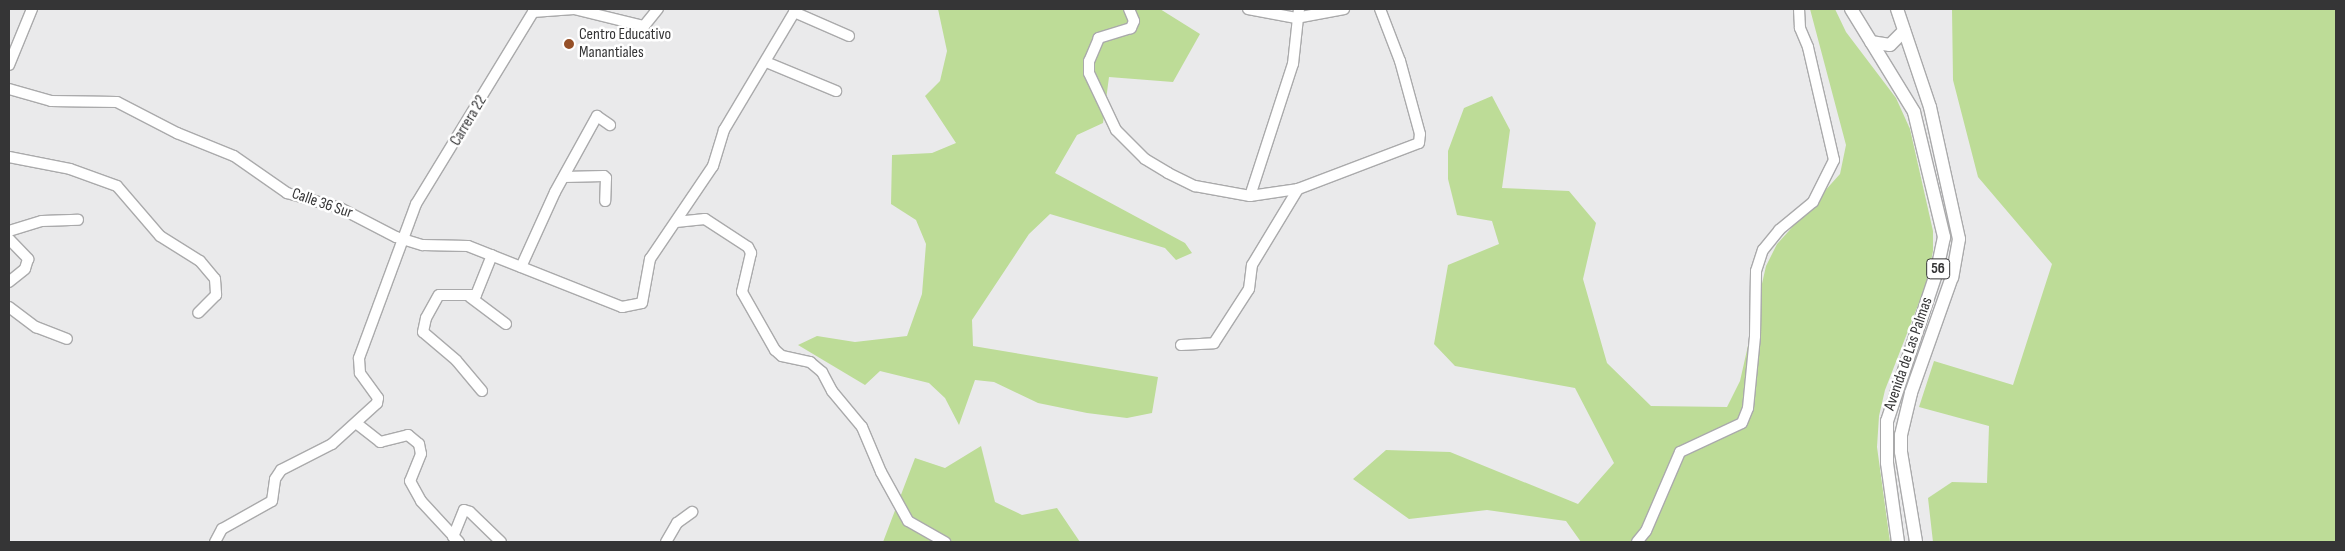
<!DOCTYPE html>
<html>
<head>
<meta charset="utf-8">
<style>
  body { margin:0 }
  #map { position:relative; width:2345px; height:551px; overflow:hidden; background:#eaeaeb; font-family:"Sofia Sans Condensed",sans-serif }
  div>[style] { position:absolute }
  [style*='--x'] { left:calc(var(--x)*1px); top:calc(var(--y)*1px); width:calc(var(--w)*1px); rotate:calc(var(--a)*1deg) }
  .green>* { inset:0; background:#bddc97 }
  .roads { filter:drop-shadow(1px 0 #aaaaab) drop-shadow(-1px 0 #aaaaab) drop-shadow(0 1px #aaaaab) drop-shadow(0 -1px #aaaaab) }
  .minor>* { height:10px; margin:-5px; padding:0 5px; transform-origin:5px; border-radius:5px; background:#fff }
  .major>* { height:12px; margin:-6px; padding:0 6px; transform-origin:6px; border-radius:6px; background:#fff }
  .dots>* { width:14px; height:14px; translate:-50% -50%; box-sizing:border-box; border:2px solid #fff; border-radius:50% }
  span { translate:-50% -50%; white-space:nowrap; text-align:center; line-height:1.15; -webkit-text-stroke:5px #fff; paint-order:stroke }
  .shield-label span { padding:1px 4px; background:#fff; border:1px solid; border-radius:4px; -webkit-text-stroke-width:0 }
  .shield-label { font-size:15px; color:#353536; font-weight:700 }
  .poi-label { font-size:16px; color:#353536 }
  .left { translate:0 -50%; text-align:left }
  .street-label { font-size:16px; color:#353536 }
  .frame { position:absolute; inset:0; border:10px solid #353536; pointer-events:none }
</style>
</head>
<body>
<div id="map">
  <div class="green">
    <i style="clip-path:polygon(938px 9px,1160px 9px,1200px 34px,1173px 82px,1109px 77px,1103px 123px,1077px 135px,1055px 173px,1185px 243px,1192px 253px,1176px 260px,1165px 248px,1050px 214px,1029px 234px,972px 320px,973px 346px,1158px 377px,1152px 413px,1127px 418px,1087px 413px,1038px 403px,994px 382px,975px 380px,959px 425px,945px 398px,929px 383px,880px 371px,865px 385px,798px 345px,817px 336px,855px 342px,907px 336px,922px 294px,926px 244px,916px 220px,891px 204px,892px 155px,932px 153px,956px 143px,925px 96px,940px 81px,947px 51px)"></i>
    <i style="clip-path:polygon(1810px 9px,1835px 9px,1846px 32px,1896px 98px,1910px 129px,1933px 231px,1933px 251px,1927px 282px,1885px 390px,1879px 416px,1877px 447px,1890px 542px,1581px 542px,1566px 521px,1487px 510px,1409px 519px,1353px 479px,1386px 450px,1450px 452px,1578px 504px,1614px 463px,1575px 388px,1455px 366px,1434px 344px,1448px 265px,1499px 244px,1492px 221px,1457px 215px,1448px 179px,1448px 151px,1464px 108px,1492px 96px,1510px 130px,1502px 188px,1569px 191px,1596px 223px,1583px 279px,1607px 363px,1651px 406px,1727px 407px,1740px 381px,1766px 266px,1777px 244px,1840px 174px,1846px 145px)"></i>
    <i style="clip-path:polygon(1952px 9px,2336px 9px,2336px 542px,1933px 542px,1928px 498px,1952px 482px,1987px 483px,1989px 426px,1919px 407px,1934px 361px,2013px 385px,2052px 264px,1978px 177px,1953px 80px)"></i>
    <i style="clip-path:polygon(981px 446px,995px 502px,1022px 515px,1057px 508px,1080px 542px,883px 542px,915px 458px,945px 468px)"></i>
  </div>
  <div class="roads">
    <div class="minor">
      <i style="--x:1129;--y:9;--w:13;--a:67"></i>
      <i style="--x:1134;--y:21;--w:8;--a:113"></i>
      <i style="--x:1131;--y:28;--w:34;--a:163"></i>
      <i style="--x:1099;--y:38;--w:25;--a:113"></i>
      <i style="--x:1089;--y:61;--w:12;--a:90"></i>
      <i style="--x:1089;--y:73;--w:63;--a:64.7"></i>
      <i style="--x:1116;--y:130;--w:41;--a:45"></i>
      <i style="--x:1145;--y:159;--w:27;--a:31"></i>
      <i style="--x:1168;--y:173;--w:30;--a:26"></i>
      <i style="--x:1195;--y:186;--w:56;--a:10.3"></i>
      <i style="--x:1250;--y:196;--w:49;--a:-8.3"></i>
      <i style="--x:1298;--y:189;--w:129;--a:-20.8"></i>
      <i style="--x:1419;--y:143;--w:9;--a:-84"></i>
      <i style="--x:1420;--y:134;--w:76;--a:-105.3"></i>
      <i style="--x:1400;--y:61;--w:56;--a:-111"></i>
      <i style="--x:1248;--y:9;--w:49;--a:10.6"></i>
      <i style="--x:1296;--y:18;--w:49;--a:-10.6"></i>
      <i style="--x:794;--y:12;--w:60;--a:23.6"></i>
      <i style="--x:766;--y:62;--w:76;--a:22.5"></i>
      <i style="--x:9;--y:65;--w:61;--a:-67.7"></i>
      <i style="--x:9;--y:89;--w:44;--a:15.9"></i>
      <i style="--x:51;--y:101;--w:66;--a:0.9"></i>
      <i style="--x:117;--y:102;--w:68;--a:27.3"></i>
      <i style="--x:177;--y:133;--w:61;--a:22"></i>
      <i style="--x:234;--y:156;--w:65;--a:34.9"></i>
      <i style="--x:287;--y:193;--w:55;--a:15.8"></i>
      <i style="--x:340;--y:208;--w:63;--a:27.4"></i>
      <i style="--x:396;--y:237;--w:28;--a:17"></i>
      <i style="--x:423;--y:245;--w:45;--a:1.3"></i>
      <i style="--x:468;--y:246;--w:166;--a:21.6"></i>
      <i style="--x:622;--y:307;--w:20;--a:-11"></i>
      <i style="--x:642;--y:303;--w:45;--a:-79.7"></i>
      <i style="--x:650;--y:259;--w:112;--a:-55.9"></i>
      <i style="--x:713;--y:166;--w:38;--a:-73"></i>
      <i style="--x:724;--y:130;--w:141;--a:-59.2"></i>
      <i style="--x:9;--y:157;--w:62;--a:11.1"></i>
      <i style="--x:70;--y:169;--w:50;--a:19.9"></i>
      <i style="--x:117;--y:186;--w:66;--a:49.3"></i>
      <i style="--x:160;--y:236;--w:47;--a:32"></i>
      <i style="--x:200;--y:261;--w:23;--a:50"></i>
      <i style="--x:215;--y:279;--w:16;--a:86"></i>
      <i style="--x:216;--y:295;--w:25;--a:135"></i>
      <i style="--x:564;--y:177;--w:40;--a:-1.4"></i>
      <i style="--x:604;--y:176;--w:3;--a:45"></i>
      <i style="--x:606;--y:178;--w:23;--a:92"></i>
      <i style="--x:1250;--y:196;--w:139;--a:-72"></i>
      <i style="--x:1293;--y:64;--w:55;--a:-83.8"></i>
      <i style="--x:676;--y:222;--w:29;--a:-6"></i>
      <i style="--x:705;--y:219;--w:51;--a:33.1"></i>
      <i style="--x:748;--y:247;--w:7;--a:63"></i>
      <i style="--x:751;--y:253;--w:40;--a:103"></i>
      <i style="--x:742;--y:292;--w:67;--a:60.4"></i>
      <i style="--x:775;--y:350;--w:9;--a:41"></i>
      <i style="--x:782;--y:356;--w:29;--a:12"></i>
      <i style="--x:810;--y:362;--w:16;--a:40"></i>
      <i style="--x:822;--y:372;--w:21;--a:62"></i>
      <i style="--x:832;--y:391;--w:47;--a:50.2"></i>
      <i style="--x:862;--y:427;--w:49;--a:67.1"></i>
      <i style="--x:881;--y:472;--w:56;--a:61.1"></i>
      <i style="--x:908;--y:521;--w:43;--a:29.6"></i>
      <i style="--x:9;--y:231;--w:34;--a:-17"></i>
      <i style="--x:42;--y:221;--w:36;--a:-2"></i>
      <i style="--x:9;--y:239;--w:28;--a:46"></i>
      <i style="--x:28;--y:259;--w:10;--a:107"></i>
      <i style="--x:25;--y:269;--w:21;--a:141"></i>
      <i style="--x:521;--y:267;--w:82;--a:-65.6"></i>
      <i style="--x:555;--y:192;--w:87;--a:-61.1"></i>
      <i style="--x:597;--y:116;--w:16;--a:35"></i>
      <i style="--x:470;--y:297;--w:45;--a:36.9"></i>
      <i style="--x:9;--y:307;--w:34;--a:37"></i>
      <i style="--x:36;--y:327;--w:33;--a:21"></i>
      <i style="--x:1181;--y:345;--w:33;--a:-3"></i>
      <i style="--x:1214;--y:343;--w:64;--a:-57.1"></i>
      <i style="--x:1249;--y:289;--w:24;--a:-83"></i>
      <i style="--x:1252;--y:265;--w:89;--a:-58.8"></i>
      <i style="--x:482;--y:391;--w:40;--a:-130"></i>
      <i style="--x:456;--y:360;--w:43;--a:-139.7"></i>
      <i style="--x:423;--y:332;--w:14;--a:-78"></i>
      <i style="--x:426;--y:318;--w:26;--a:-61"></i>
      <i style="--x:439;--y:295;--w:37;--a:0"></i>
      <i style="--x:476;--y:295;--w:43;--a:-68.2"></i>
      <i style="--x:356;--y:423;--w:31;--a:38"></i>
      <i style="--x:380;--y:442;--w:29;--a:-14"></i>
      <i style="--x:408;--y:435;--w:14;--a:39"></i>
      <i style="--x:419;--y:444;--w:10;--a:79"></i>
      <i style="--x:421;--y:454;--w:29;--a:112"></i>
      <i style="--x:410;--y:481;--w:23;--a:61"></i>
      <i style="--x:421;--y:501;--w:56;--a:47.2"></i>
      <i style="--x:453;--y:537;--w:29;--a:-68"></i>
      <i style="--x:464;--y:510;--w:6;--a:18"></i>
      <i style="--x:470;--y:512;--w:43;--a:44.1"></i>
      <i style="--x:215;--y:542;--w:15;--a:-62"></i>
      <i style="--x:222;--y:529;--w:57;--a:-29.2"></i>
      <i style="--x:272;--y:501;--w:22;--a:-82"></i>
      <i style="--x:275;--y:479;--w:11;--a:-56"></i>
      <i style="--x:281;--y:470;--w:57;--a:-27"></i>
      <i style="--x:332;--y:444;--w:61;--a:-42.3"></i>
      <i style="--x:377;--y:403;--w:5;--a:-79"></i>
      <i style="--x:378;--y:398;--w:31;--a:-126"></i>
      <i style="--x:360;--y:373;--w:15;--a:-94"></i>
      <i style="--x:359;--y:358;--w:164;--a:-69.7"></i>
      <i style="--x:416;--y:204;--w:225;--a:-58.6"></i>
      <i style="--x:533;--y:12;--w:41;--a:-4.2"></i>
      <i style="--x:574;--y:9;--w:72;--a:13.7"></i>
      <i style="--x:644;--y:26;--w:22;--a:-51"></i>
      <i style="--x:666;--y:542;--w:22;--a:-60"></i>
      <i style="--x:677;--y:523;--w:19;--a:-36"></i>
      <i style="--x:1637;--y:542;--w:14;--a:-51"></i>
      <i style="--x:1646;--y:531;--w:86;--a:-66.7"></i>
      <i style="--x:1680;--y:452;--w:68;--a:-25.1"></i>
      <i style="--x:1742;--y:423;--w:16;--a:-68"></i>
      <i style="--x:1748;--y:408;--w:72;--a:-84.4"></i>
      <i style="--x:1755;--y:336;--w:65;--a:-89.1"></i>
      <i style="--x:1756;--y:271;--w:22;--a:-72"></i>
      <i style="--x:1763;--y:250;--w:26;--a:-51"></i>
      <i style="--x:1779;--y:230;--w:44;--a:-39.5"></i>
      <i style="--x:1813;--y:202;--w:47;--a:-63.4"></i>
      <i style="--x:1834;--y:160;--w:116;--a:-103"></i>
      <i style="--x:1808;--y:47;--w:21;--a:-113"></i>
      <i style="--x:1800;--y:28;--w:19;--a:-93"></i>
    </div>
    <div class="major">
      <i style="--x:1851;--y:9;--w:121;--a:58.5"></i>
      <i style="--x:1914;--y:112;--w:129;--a:76.5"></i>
      <i style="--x:1944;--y:237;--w:38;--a:102"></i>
      <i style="--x:1936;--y:274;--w:155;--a:108.4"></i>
      <i style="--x:1887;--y:421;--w:42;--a:90"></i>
      <i style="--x:1887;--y:463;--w:80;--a:82.1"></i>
      <i style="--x:1897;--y:9;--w:103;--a:71.4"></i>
      <i style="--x:1930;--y:107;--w:135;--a:77.6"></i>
      <i style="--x:1959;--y:239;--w:39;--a:100"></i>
      <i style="--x:1952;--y:277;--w:123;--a:109.5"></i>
      <i style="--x:1911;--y:393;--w:43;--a:103.4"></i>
      <i style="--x:1901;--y:435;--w:17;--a:90"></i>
      <i style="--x:1901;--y:452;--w:91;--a:80.5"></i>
      <i style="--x:1871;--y:42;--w:19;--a:9"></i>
      <i style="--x:1890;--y:45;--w:20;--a:-45"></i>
    </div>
  </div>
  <div class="dots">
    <i style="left:569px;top:44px;background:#965028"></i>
  </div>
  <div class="shield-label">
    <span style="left:1938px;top:269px">56</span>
  </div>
  <div class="poi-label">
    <span class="left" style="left:579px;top:44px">Centro Educativo<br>Manantiales</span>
  </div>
  <div class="street-label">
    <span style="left:469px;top:121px;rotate:-59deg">Carrera 22</span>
    <span style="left:322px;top:204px;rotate:19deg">Calle 36 Sur</span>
    <span style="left:1909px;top:354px;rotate:-71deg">Avenida de Las Palmas</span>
  </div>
  <div class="frame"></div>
</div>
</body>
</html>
